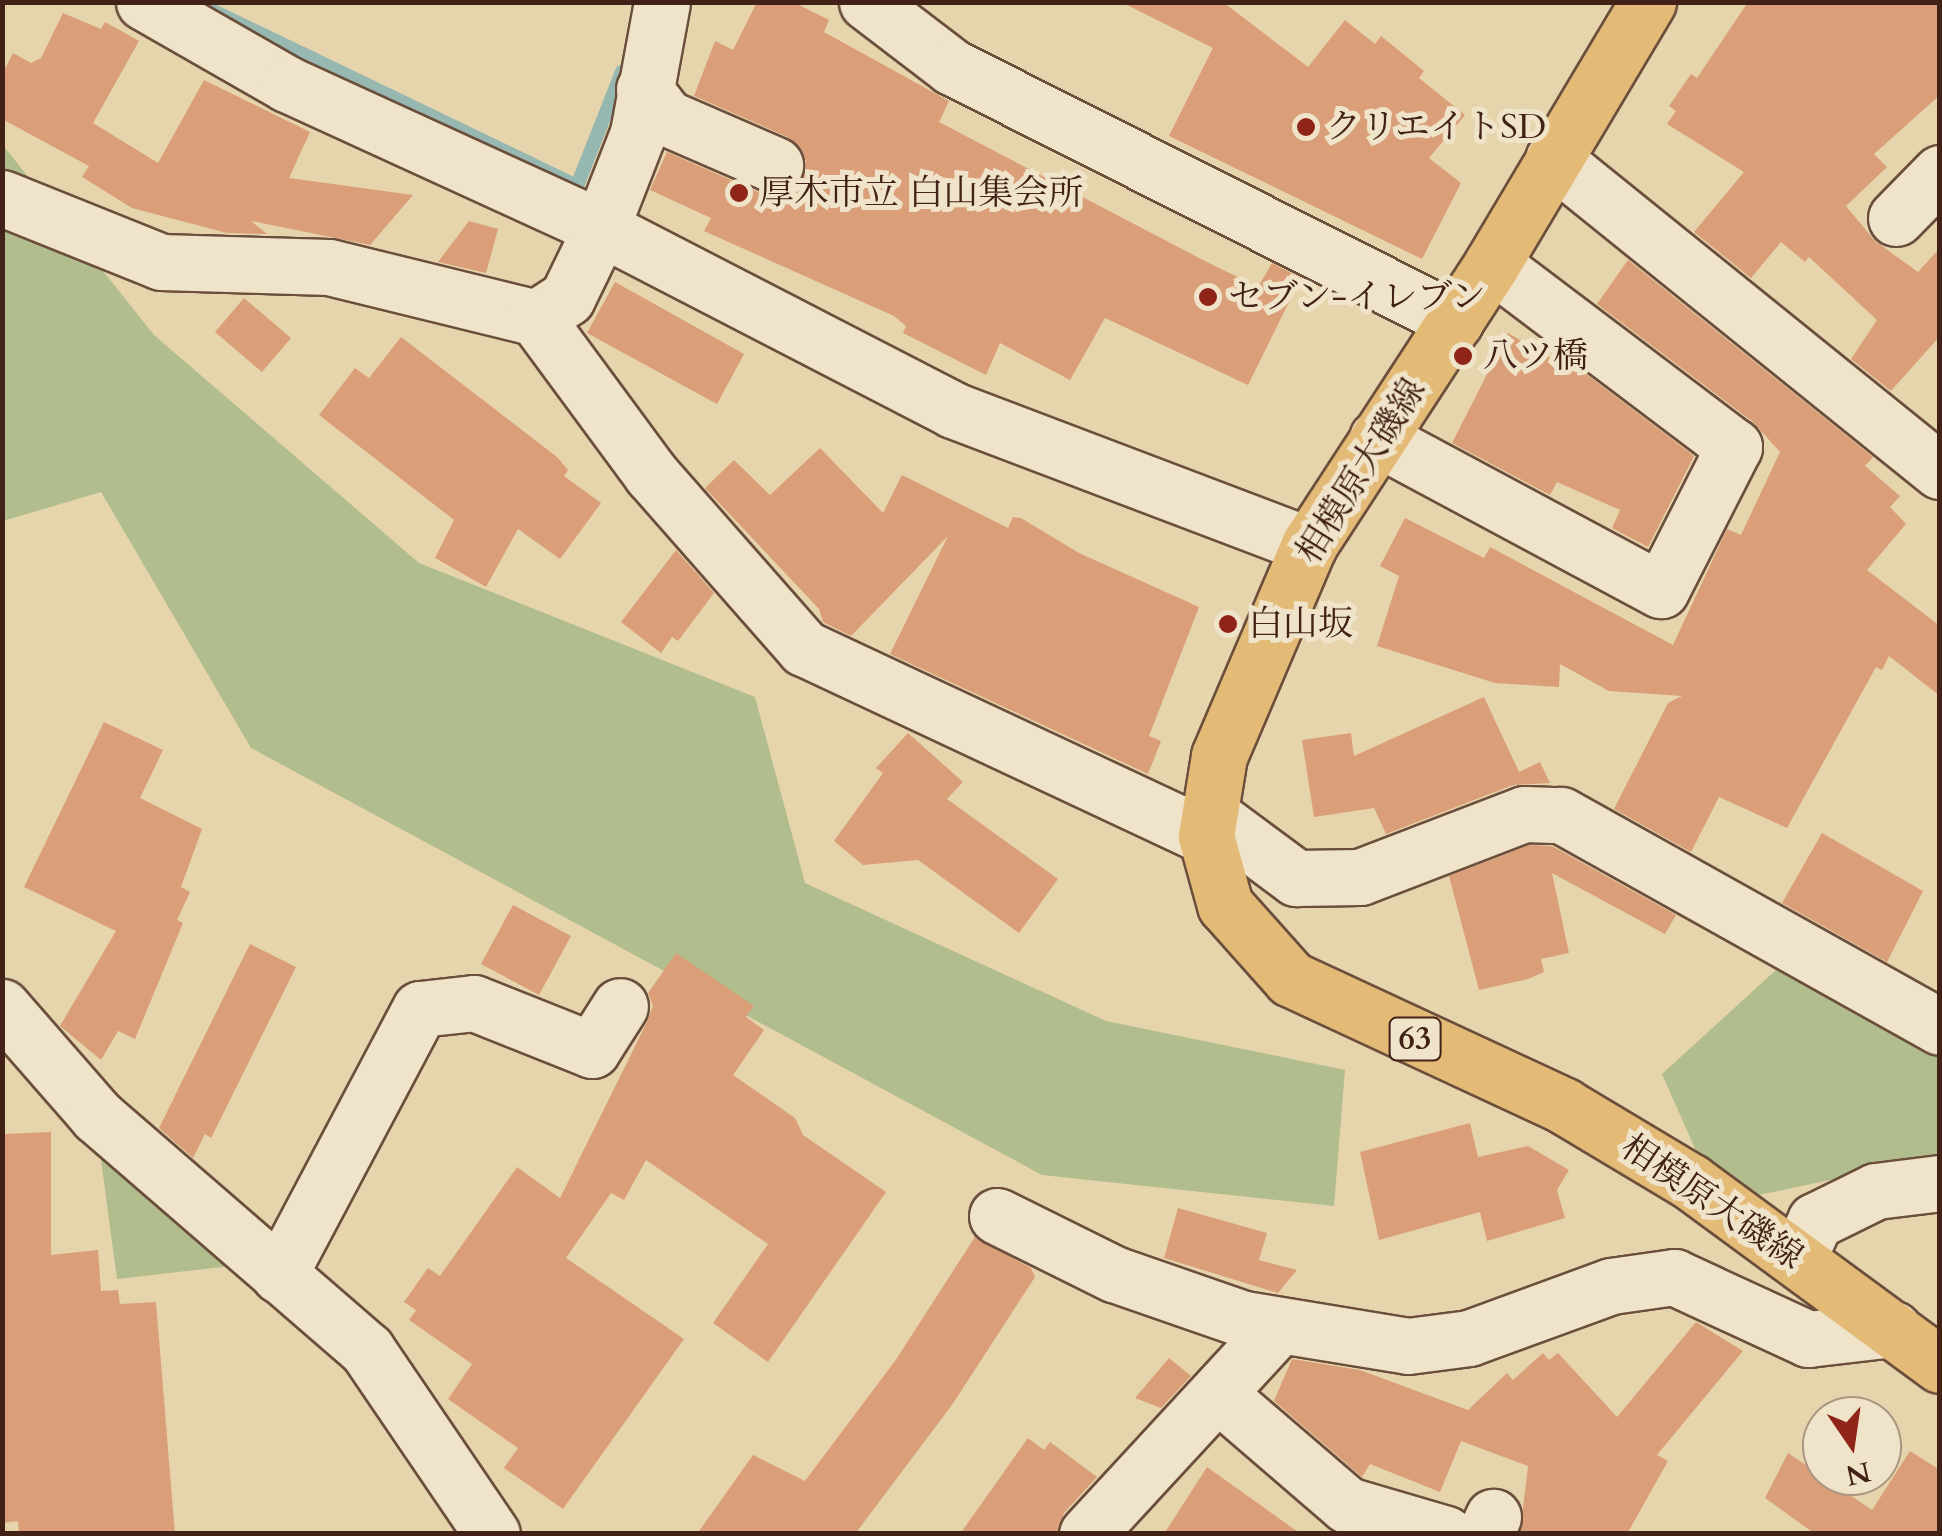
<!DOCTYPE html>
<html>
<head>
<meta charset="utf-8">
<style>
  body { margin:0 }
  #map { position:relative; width:1942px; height:1536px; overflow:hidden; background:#e6d4ac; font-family:Cardo,"Noto Serif JP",serif }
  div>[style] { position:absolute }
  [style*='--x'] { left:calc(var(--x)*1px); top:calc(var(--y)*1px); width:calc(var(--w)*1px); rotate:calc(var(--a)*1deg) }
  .green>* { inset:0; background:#b1bd8c }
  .stream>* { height:14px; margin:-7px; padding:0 7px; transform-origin:7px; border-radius:7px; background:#97b7b1 }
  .building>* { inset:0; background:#da9f78 }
  .roads { filter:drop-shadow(2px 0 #6b4e3c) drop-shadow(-2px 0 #6b4e3c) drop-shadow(0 2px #6b4e3c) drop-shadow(0 -2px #6b4e3c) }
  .minor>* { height:55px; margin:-27.5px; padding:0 27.5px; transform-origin:27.5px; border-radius:27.5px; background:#efe3c9 }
  .tertiary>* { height:55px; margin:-27.5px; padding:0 27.5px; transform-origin:27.5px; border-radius:27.5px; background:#efe3c9 }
  .primary>* { height:55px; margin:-27.5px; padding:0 27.5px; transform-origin:27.5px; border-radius:27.5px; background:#e3ba76 }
  .dots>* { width:28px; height:28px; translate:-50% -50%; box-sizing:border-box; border:5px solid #efe3c9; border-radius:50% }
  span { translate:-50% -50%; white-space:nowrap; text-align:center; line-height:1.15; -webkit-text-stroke:10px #efe3c9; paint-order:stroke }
  .shield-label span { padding:2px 8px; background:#efe3c9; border:2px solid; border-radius:8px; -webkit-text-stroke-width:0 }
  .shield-label { font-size:32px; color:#422216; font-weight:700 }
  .poi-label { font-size:35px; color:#422216 }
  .left { translate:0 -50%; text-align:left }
  .street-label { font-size:35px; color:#422216 }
  .frame { position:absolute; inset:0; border:5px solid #422216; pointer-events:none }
  .north { position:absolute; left:1802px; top:1396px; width:100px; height:100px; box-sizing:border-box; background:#efe3c9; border:2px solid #aa9681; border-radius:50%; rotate:167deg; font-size:28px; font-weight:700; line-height:40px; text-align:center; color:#422216 }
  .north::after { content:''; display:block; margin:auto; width:35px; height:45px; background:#8f2418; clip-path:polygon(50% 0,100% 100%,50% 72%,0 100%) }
</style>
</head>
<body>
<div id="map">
  <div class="green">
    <i style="clip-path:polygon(2px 144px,154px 335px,419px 563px,755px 697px,805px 883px,1106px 1021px,1345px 1070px,1334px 1206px,1042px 1175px,251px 748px,101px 492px,3px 521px)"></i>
    <i style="clip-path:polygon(1776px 970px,1939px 1054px,1939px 1157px,1754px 1196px,1696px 1151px,1662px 1074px)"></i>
    <i style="clip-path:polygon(99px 1145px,231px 1266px,117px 1279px)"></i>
  </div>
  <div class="stream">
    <i style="--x:207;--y:8;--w:411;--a:25.7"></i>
    <i style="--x:577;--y:186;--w:123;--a:-68.5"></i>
  </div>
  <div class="building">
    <i style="clip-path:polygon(757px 2px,793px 2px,829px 20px,824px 32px,949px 101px,939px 122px,1203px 260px,1258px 287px,1272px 263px,1301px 278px,1248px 385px,1105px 318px,1070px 380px,1000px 343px,986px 375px,903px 333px,906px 326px,894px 316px,704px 231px,711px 218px,650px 190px,667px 152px,763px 194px,779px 196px,803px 178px,806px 161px,788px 137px,694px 96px,715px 41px,733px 50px)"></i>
    <i style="clip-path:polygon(1121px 2px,1223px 2px,1308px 67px,1345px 20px,1375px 44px,1381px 36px,1424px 71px,1419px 78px,1465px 115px,1429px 158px,1461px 183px,1422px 259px,1169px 136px,1213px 48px)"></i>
    <i style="clip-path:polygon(1748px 2px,1940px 2px,1940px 95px,1874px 154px,1887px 167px,1846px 206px,1875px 241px,1918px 272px,1940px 248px,1940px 336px,1891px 391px,1851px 359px,1877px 320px,1809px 257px,1805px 262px,1781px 242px,1751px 278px,1694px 232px,1744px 172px,1667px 124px,1676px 111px,1669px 106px,1691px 74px,1697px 78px)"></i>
    <i style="clip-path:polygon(63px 13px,101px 29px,105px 22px,139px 41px,93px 123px,158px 163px,204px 80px,310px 132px,289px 178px,413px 195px,370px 245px,251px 221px,267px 234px,227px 233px,132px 208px,82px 177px,89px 166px,2px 119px,2px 75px,13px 53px,31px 63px,41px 58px)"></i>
    <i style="clip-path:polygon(469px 221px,498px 229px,486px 273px,438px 262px)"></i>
    <i style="clip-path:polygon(1628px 260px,1873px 457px,1865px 466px,1900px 496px,1890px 507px,1906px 524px,1867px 570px,1940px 626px,1940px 696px,1889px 656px,1882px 670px,1876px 667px,1787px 828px,1719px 797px,1691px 852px,1614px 809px,1668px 703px,1682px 696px,1609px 691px,1560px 664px,1559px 687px,1495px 683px,1377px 646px,1399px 576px,1380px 566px,1405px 518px,1484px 558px,1490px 547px,1673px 645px,1727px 529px,1741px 535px,1780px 452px,1753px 422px,1597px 304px)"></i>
    <i style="clip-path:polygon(615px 282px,744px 354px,717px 404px,587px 333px)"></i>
    <i style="clip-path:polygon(244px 298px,291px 338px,262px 372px,215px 332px)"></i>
    <i style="clip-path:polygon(1508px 333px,1556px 361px,1561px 355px,1694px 456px,1648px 547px,1612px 528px,1620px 510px,1557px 482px,1550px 495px,1452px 443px)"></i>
    <i style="clip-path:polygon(401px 337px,557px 457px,568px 470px,564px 476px,601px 503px,560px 559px,518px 529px,486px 587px,435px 558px,454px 520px,319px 415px,355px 368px,369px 378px)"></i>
    <i style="clip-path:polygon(820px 448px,883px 513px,902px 475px,1008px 528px,1013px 517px,1021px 518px,1079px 553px,1199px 607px,1149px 736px,1161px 741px,1148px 774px,890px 654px,948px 536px,851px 636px,823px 622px,819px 609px,705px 488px,734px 460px,770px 495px)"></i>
    <i style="clip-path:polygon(676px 550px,714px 593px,678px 641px,672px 637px,661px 653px,621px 622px)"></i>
    <i style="clip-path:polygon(1484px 697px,1519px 772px,1540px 762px,1550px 783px,1513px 785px,1386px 834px,1374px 808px,1314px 817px,1302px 740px,1351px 733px,1354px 756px)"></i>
    <i style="clip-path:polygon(104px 722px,163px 750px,140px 798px,202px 829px,181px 887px,190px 892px,177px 920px,183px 923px,135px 1039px,118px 1031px,101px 1060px,60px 1026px,116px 931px,24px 887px)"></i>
    <i style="clip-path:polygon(908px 733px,963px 782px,947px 799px,1058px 879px,1019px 933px,918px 860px,863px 865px,834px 841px,883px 773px,876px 768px)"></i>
    <i style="clip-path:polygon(1822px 833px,1923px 891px,1887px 962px,1782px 903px)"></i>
    <i style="clip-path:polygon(1529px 845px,1552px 846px,1676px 915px,1665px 934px,1552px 873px,1569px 953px,1541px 959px,1544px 972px,1528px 979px,1479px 990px,1449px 876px)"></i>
    <i style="clip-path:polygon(513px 905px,571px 936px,539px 995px,481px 964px)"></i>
    <i style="clip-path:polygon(250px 944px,296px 967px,211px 1138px,205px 1134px,193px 1158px,159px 1128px)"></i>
    <i style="clip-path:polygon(676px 953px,754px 1006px,746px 1017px,764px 1030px,733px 1075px,795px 1118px,803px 1135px,886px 1192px,768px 1362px,713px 1323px,768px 1244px,646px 1160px,624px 1200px,611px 1193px,566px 1258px,684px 1339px,563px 1509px,504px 1468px,518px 1448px,448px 1399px,472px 1364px,409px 1320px,416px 1310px,404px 1302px,428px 1268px,440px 1276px,517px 1167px,560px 1198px,647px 1022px,653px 1006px,648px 993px)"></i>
    <i style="clip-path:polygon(1470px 1123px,1478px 1157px,1528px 1146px,1569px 1170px,1557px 1190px,1565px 1218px,1487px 1241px,1480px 1212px,1379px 1240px,1360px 1152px)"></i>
    <i style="clip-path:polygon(51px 1132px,51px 1255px,98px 1250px,101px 1291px,118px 1290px,120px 1304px,156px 1302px,175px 1534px,19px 1534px,18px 1521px,2px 1523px,2px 1134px)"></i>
    <i style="clip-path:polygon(1178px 1208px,1267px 1233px,1259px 1260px,1297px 1270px,1278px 1293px,1164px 1258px)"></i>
    <i style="clip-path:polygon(975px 1237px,1031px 1268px,1035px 1277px,952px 1405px,855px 1534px,697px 1534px,753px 1455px,805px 1481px,895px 1361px)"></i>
    <i style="clip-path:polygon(1696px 1322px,1743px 1351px,1657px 1455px,1668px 1461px,1627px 1534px,1520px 1534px,1528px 1466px,1461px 1441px,1440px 1492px,1370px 1464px,1362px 1477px,1274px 1401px,1292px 1359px,1360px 1370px,1468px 1410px,1507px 1373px,1513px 1380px,1543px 1353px,1549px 1360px,1558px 1353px,1617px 1417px)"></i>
    <i style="clip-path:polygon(1169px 1358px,1191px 1376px,1161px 1408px,1135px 1398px)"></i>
    <i style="clip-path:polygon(1028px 1438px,1044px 1450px,1050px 1442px,1097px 1477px,1064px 1513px,1057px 1534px,960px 1534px)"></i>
    <i style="clip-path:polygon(1910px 1451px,1940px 1470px,1940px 1534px,1815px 1534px,1765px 1498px,1788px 1453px,1872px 1510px)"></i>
    <i style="clip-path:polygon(1207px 1467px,1301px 1534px,1164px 1534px)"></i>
  </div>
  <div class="roads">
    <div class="minor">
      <i style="--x:867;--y:2;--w:107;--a:37.4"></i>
      <i style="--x:952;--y:67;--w:564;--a:26.75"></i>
      <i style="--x:644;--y:89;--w:37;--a:52"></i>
      <i style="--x:667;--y:118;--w:118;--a:23.5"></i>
      <i style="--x:1553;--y:159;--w:497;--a:38.9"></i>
      <i style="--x:2;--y:198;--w:171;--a:21.9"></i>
      <i style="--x:161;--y:262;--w:168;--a:1.7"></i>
      <i style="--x:329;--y:267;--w:213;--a:13.8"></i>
      <i style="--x:536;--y:318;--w:37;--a:-33"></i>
      <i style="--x:567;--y:298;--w:78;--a:-64.1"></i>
      <i style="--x:601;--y:228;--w:102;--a:-68.7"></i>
      <i style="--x:638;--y:133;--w:133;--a:-79.6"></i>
      <i style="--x:1896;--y:218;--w:63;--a:-45.6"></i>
      <i style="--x:536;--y:318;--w:194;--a:53.6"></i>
      <i style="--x:651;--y:474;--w:232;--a:48.7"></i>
      <i style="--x:804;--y:648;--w:444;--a:25.1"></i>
      <i style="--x:1377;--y:438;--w:322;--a:28.2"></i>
      <i style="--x:1661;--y:590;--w:161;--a:-63"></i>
      <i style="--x:1734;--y:447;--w:303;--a:-142.9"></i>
      <i style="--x:1207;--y:812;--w:111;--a:36.6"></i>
      <i style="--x:1296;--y:878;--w:64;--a:-0.9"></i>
      <i style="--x:1360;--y:877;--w:176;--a:-21"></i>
      <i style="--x:1524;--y:814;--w:37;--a:2"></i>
      <i style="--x:1561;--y:815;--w:434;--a:29.2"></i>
      <i style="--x:2;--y:1007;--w:145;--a:48.9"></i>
      <i style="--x:97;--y:1116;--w:357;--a:40.9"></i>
      <i style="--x:367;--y:1350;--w:222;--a:55.8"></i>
      <i style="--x:997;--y:1216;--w:131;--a:26.4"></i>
      <i style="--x:1114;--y:1274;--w:138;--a:19.1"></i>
      <i style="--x:1244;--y:1319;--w:166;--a:9.3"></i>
      <i style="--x:1408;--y:1346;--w:62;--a:-7.5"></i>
      <i style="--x:1469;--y:1338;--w:151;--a:-20.1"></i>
      <i style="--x:1611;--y:1286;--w:64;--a:-8.1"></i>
      <i style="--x:1674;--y:1277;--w:148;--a:24.8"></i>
      <i style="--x:1808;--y:1339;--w:86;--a:-6.7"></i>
      <i style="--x:1798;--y:1258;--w:41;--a:-65.3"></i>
      <i style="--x:1815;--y:1221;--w:68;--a:-26.2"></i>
      <i style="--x:1876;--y:1191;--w:64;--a:-7.1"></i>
      <i style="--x:279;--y:1275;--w:301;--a:-62.1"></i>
      <i style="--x:420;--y:1009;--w:54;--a:-6.3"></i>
      <i style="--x:474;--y:1003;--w:127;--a:21.7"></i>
      <i style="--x:592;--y:1050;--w:52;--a:-57.5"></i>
      <i style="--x:1218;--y:1394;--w:170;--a:40.7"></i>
      <i style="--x:1347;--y:1505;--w:103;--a:16.3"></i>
      <i style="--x:1087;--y:1534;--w:283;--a:-47.3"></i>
      <i style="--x:1485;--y:1534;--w:19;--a:-65"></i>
    </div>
    <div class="tertiary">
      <i style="--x:144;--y:2;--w:165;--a:29.8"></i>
      <i style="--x:287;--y:84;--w:345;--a:24.6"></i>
      <i style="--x:601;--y:228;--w:396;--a:27.3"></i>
      <i style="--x:953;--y:410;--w:381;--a:20.8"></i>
    </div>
    <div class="primary">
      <i style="--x:1648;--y:2;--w:305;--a:120.8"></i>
      <i style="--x:1492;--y:264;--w:335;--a:123.1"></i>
      <i style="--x:1309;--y:545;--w:229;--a:113.1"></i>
      <i style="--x:1219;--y:756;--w:81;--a:99.2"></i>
      <i style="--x:1206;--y:836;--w:72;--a:74.6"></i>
      <i style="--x:1225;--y:905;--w:99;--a:48.3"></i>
      <i style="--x:1291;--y:979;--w:301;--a:24.9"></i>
      <i style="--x:1564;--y:1106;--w:148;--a:30.9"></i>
      <i style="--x:1691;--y:1182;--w:309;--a:36.3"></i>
    </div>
  </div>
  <div class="dots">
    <i style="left:1306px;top:127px;background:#8f2418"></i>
    <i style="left:739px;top:193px;background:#8f2418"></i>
    <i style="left:1208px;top:297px;background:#8f2418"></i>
    <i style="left:1463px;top:356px;background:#8f2418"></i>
    <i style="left:1228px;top:624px;background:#8f2418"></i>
  </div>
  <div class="shield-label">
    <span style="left:1415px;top:1039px">63</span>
  </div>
  <div class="poi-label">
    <span class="left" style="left:1326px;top:127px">クリエイトSD</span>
    <span class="left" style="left:759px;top:193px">厚木市立 白山集会所</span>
    <span class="left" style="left:1228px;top:297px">セブン-イレブン</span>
    <span class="left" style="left:1483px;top:356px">八ツ橋</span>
    <span class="left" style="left:1248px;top:624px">白山坂</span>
  </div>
  <div class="street-label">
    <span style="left:1361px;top:471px;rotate:-58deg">相模原大磯線</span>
    <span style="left:1712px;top:1202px;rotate:34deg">相模原大磯線</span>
  </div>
  <div class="frame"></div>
  <div class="north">N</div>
</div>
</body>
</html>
